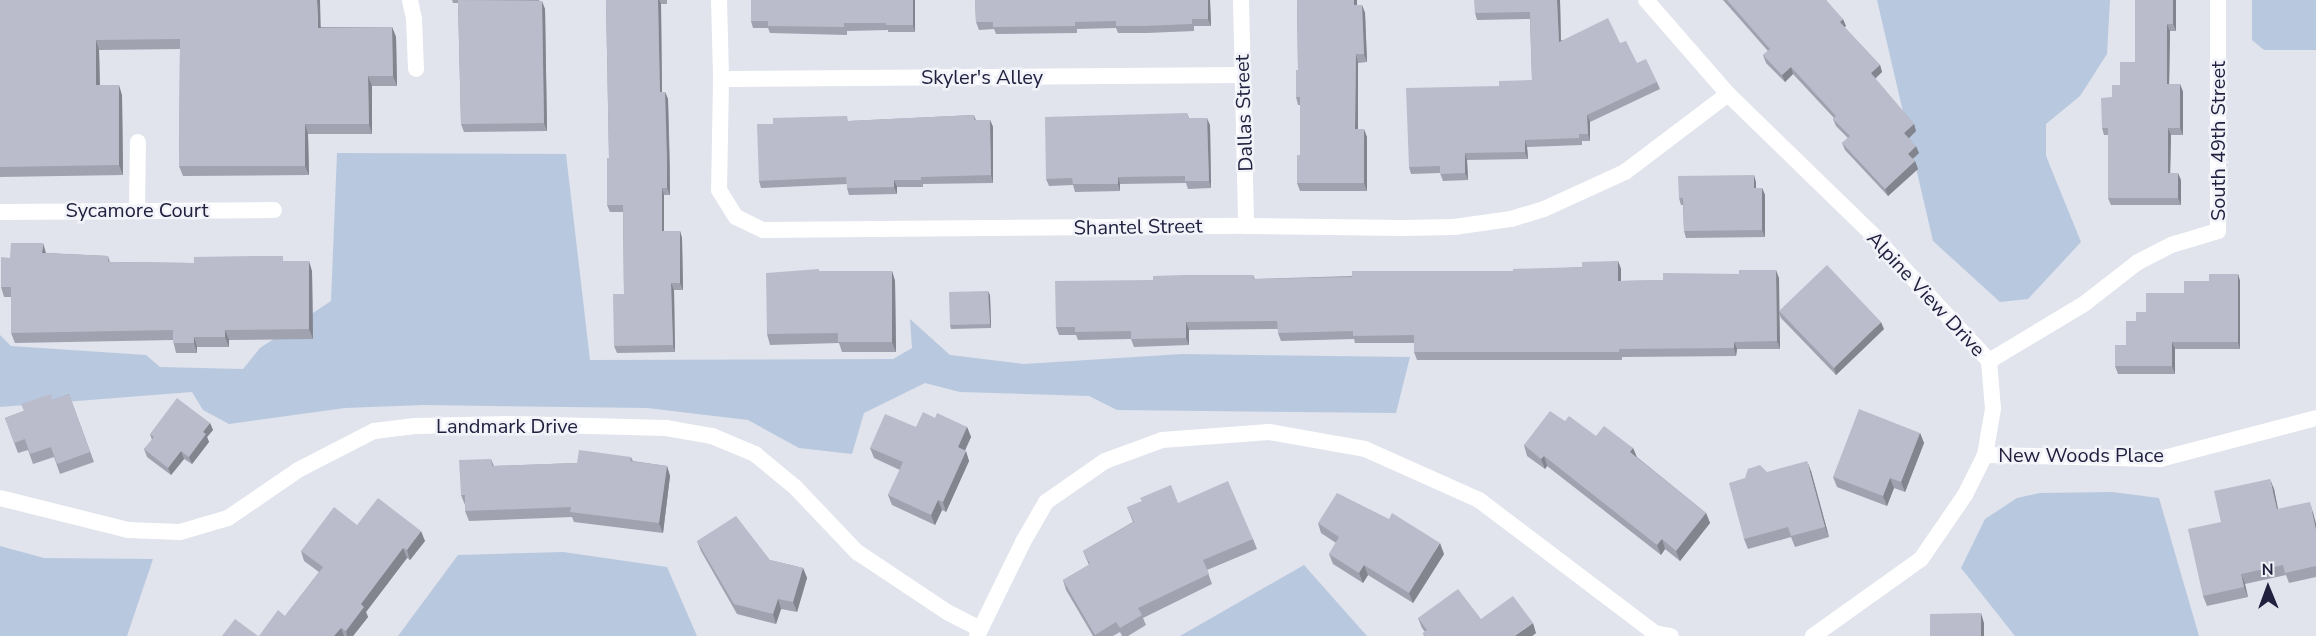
<!DOCTYPE html>
<html>
<head>
<meta charset="utf-8">
<style>
  body { margin:0 }
  #map { position:relative; width:2316px; height:636px; overflow:hidden; background:#e1e3ed; font-family:"Nunito Sans",sans-serif }
  div>[style] { position:absolute }
  [style*='--x'] { left:calc(var(--x)*1px); top:calc(var(--y)*1px); width:calc(var(--w)*1px); rotate:calc(var(--a)*1deg) }
  .green>* { inset:0; background:#b8c9df }
  .minor>* { height:16px; margin:-8px; padding:0 8px; transform-origin:8px; border-radius:8px; background:#fff }
  .wall>* { inset:0; background:#a0a2af }
  .shaded-wall>* { inset:0; background:#82848e }
  .building>* { inset:0; background:#babccb }
  span { translate:-50% -50%; white-space:nowrap; text-align:center; line-height:1.15; -webkit-text-stroke:5px #f2f3f9; paint-order:stroke }
  .street-label { font-size:20px; color:#21203f }
  .north { position:absolute; left:2238px; top:558px; width:60px; height:60px; -webkit-text-stroke:4px #f2f3f9; paint-order:stroke; rotate:359deg; font-size:16px; font-weight:700; line-height:24px; text-align:center; color:#21203f }
  .north::after { content:''; display:block; margin:auto; width:21px; height:27px; background:#21203f; clip-path:polygon(50% 0,100% 100%,50% 72%,0 100%) }
</style>
</head>
<body>
<div id="map">
  <div class="green">
    <i style="clip-path:polygon(1877px 0,2110px 0,2107px 54px,2080px 96px,2046px 124px,2046px 156px,2081px 242px,2028px 299px,2000px 302px,1933px 241px)"></i>
    <i style="clip-path:polygon(2252px 0,2316px 0,2316px 50px,2264px 50px,2252px 40px)"></i>
    <i style="clip-path:polygon(337px 153px,566px 154px,590px 360px,893px 359px,912px 348px,910px 319px,950px 355px,1024px 364px,1182px 354px,1410px 357px,1396px 413px,1117px 410px,1089px 396px,960px 392px,925px 383px,864px 413px,852px 454px,799px 448px,748px 420px,647px 408px,423px 405px,345px 408px,229px 424px,203px 410px,192px 392px,0 407px,0 335px,11px 346px,146px 355px,160px 367px,243px 369px,260px 348px,331px 301px)"></i>
    <i style="clip-path:polygon(2112px 492px,2159px 498px,2199px 636px,2015px 636px,1961px 568px,1985px 519px,2017px 498px,2040px 493px)"></i>
    <i style="clip-path:polygon(0 546px,44px 558px,153px 559px,127px 636px,0 636px)"></i>
    <i style="clip-path:polygon(563px 552px,667px 567px,697px 636px,398px 636px,458px 555px)"></i>
    <i style="clip-path:polygon(1304px 565px,1367px 636px,1180px 636px)"></i>
  </div>
  <div class="minor">
    <i style="--x:410;--y:0;--w:19;--a:78"></i>
    <i style="--x:414;--y:19;--w:50;--a:87.7"></i>
    <i style="--x:719;--y:0;--w:79;--a:88.5"></i>
    <i style="--x:721;--y:79;--w:111;--a:91"></i>
    <i style="--x:719;--y:190;--w:32;--a:58"></i>
    <i style="--x:736;--y:217;--w:30;--a:26"></i>
    <i style="--x:763;--y:230;--w:483;--a:-0.5"></i>
    <i style="--x:1246;--y:226;--w:157;--a:0.7"></i>
    <i style="--x:1403;--y:228;--w:51;--a:-1.1"></i>
    <i style="--x:1454;--y:227;--w:58;--a:-8"></i>
    <i style="--x:1511;--y:219;--w:34;--a:-17"></i>
    <i style="--x:1544;--y:209;--w:89;--a:-24.6"></i>
    <i style="--x:1625;--y:172;--w:129;--a:-37.1"></i>
    <i style="--x:1241;--y:0;--w:226;--a:88.7"></i>
    <i style="--x:1646;--y:0;--w:125;--a:48.9"></i>
    <i style="--x:1728;--y:94;--w:199;--a:44.2"></i>
    <i style="--x:1871;--y:233;--w:174;--a:47.3"></i>
    <i style="--x:1989;--y:361;--w:48;--a:85.2"></i>
    <i style="--x:1993;--y:409;--w:47;--a:99.9"></i>
    <i style="--x:1985;--y:455;--w:45;--a:116.6"></i>
    <i style="--x:1965;--y:495;--w:78;--a:124.5"></i>
    <i style="--x:1921;--y:559;--w:133;--a:144.5"></i>
    <i style="--x:721;--y:79;--w:521;--a:-0.44"></i>
    <i style="--x:137;--y:210;--w:68;--a:-89.2"></i>
    <i style="--x:0;--y:212;--w:274;--a:-0.4"></i>
    <i style="--x:1989;--y:361;--w:111;--a:-31"></i>
    <i style="--x:2084;--y:304;--w:68;--a:-37.9"></i>
    <i style="--x:2138;--y:262;--w:37;--a:-27"></i>
    <i style="--x:2171;--y:245;--w:49;--a:-16.6"></i>
    <i style="--x:2218;--y:231;--w:231;--a:-90"></i>
    <i style="--x:1985;--y:455;--w:175;--a:1.3"></i>
    <i style="--x:2160;--y:459;--w:161;--a:-14.7"></i>
    <i style="--x:0;--y:498;--w:132;--a:14"></i>
    <i style="--x:128;--y:530;--w:52;--a:2.2"></i>
    <i style="--x:180;--y:532;--w:50;--a:-16.3"></i>
    <i style="--x:228;--y:518;--w:85;--a:-34.4"></i>
    <i style="--x:298;--y:470;--w:85;--a:-27.2"></i>
    <i style="--x:374;--y:431;--w:41;--a:-7"></i>
    <i style="--x:415;--y:426;--w:99;--a:-1.2"></i>
    <i style="--x:514;--y:424;--w:152;--a:1.5"></i>
    <i style="--x:666;--y:428;--w:47;--a:9.9"></i>
    <i style="--x:712;--y:436;--w:47;--a:22.7"></i>
    <i style="--x:755;--y:454;--w:52;--a:39.5"></i>
    <i style="--x:795;--y:487;--w:90;--a:46.4"></i>
    <i style="--x:857;--y:552;--w:108;--a:33.7"></i>
    <i style="--x:947;--y:612;--w:36;--a:27"></i>
    <i style="--x:977;--y:636;--w:105;--a:-63.9"></i>
    <i style="--x:1023;--y:542;--w:46;--a:-60.1"></i>
    <i style="--x:1046;--y:502;--w:72;--a:-34.8"></i>
    <i style="--x:1105;--y:461;--w:61;--a:-20.2"></i>
    <i style="--x:1162;--y:440;--w:107;--a:-4.3"></i>
    <i style="--x:1269;--y:432;--w:97;--a:10"></i>
    <i style="--x:1365;--y:449;--w:125;--a:24.1"></i>
    <i style="--x:1479;--y:500;--w:221;--a:37.1"></i>
    <i style="--x:1655;--y:633;--w:16;--a:11"></i>
  </div>
  <div class="wall">
    <i style="clip-path:polygon(0 0,321px 27px,392px 27px,396px 37px,397px 86px,372px 86px,372px 134px,308px 134px,309px 175px,183px 176px,179px 166px,180px 49px,99px 50px,100px 85px,122px 95px,123px 175px,0 177px)"></i>
    <i style="clip-path:polygon(452px 0,539px 0,545px 9px,547px 131px,464px 132px,461px 124px,458px 3px,453px 3px)"></i>
    <i style="clip-path:polygon(606px 0,667px 0,667px 4px,661px 4px,662px 92px,665px 92px,668px 99px,670px 165px,670px 195px,664px 195px,664px 231px,680px 231px,682px 238px,683px 290px,674px 290px,675px 352px,617px 353px,614px 346px,624px 294px,623px 212px,610px 212px,607px 205px,609px 158px)"></i>
    <i style="clip-path:polygon(915px 0,915px 32px,888px 32px,888px 30px,847px 31px,847px 35px,770px 33px,768px 28px,753px 28px,751px 21px)"></i>
    <i style="clip-path:polygon(975px 0,1210px 0,1211px 26px,1194px 26px,1194px 31px,1147px 33px,1118px 33px,1116px 28px,1077px 29px,1077px 33px,996px 34px,994px 29px,979px 30px,976px 22px)"></i>
    <i style="clip-path:polygon(1297px 0,1357px 0,1357px 5px,1362px 5px,1365px 13px,1367px 62px,1358px 63px,1358px 129px,1367px 137px,1367px 191px,1300px 191px,1297px 183px,1300px 155px,1300px 105px,1298px 105px,1296px 97px,1298px 70px)"></i>
    <i style="clip-path:polygon(1560px 0,1561px 40px,1620px 43px,1637px 63px,1657px 82px,1660px 89px,1590px 122px,1590px 141px,1582px 141px,1582px 145px,1527px 147px,1528px 159px,1467px 160px,1468px 180px,1443px 181px,1440px 173px,1411px 174px,1409px 167px,1499px 86px,1532px 80px,1530px 19px,1477px 20px,1475px 13px)"></i>
    <i style="clip-path:polygon(1723px 0,1826px 0,1846px 26px,1844px 27px,1880px 65px,1882px 72px,1875px 79px,1914px 124px,1916px 131px,1909px 138px,1919px 153px,1913px 159px,1915px 161px,1918px 169px,1888px 196px,1845px 150px,1842px 143px,1848px 138px,1836px 126px,1833px 119px,1834px 118px,1793px 74px,1785px 82px,1766px 63px,1763px 55px,1768px 51px)"></i>
    <i style="clip-path:polygon(2176px 0,2176px 31px,2170px 31px,2169px 84px,2180px 84px,2183px 92px,2183px 135px,2171px 135px,2170px 173px,2181px 180px,2181px 205px,2111px 205px,2108px 198px,2108px 135px,2104px 135px,2102px 128px,2112px 97px)"></i>
    <i style="clip-path:polygon(1187px 113px,1189px 118px,1210px 125px,1211px 188px,1188px 189px,1186px 183px,1120px 184px,1120px 191px,1075px 192px,1073px 185px,1049px 186px,1046px 179px)"></i>
    <i style="clip-path:polygon(974px 115px,976px 120px,990px 120px,993px 127px,993px 183px,923px 184px,923px 187px,897px 187px,897px 194px,849px 195px,847px 188px,847px 184px,761px 188px,759px 181px,849px 121px)"></i>
    <i style="clip-path:polygon(1756px 182px,1756px 188px,1762px 188px,1765px 195px,1765px 237px,1686px 238px,1684px 231px,1683px 205px,1681px 205px,1679px 198px)"></i>
    <i style="clip-path:polygon(46px 253px,108px 256px,110px 262px,194px 263px,285px 261px,312px 271px,313px 339px,229px 340px,229px 347px,197px 347px,197px 353px,176px 353px,173px 340px,15px 343px,11px 333px,11px 297px,4px 297px,1px 287px,10px 258px)"></i>
    <i style="clip-path:polygon(1618px 261px,1621px 269px,1621px 281px,1779px 278px,1779px 311px,1884px 329px,1836px 375px,1781px 318px,1779px 312px,1780px 349px,1737px 349px,1736px 356px,1622px 357px,1622px 360px,1417px 360px,1414px 352px,1414px 343px,1355px 343px,1354px 339px,1281px 341px,1278px 333px,1278px 329px,1189px 330px,1189px 345px,1134px 347px,1131px 339px,1078px 340px,1076px 335px,1059px 335px,1056px 327px,1153px 280px,1253px 275px,1255px 279px,1513px 271px,1582px 267px)"></i>
    <i style="clip-path:polygon(819px 271px,892px 271px,895px 281px,896px 352px,842px 352px,839px 343px,770px 345px,767px 334px)"></i>
    <i style="clip-path:polygon(2238px 274px,2240px 281px,2240px 349px,2175px 349px,2175px 374px,2118px 374px,2115px 366px,2126px 345px,2136px 321px,2146px 312px,2209px 281px)"></i>
    <i style="clip-path:polygon(990px 295px,991px 328px,951px 329px,950px 325px)"></i>
    <i style="clip-path:polygon(69px 394px,94px 462px,60px 474px,54px 457px,33px 464px,28px 450px,18px 453px,5px 418px)"></i>
    <i style="clip-path:polygon(935px 418px,967px 427px,971px 437px,965px 450px,969px 461px,946px 512px,942px 510px,935px 525px,892px 505px,888px 495px,900px 470px,874px 458px,870px 448px)"></i>
    <i style="clip-path:polygon(1565px 421px,1596px 436px,1633px 448px,1637px 457px,1706px 513px,1710px 523px,1680px 561px,1665px 549px,1661px 555px,1547px 466px,1545px 469px,1527px 456px,1524px 445px)"></i>
    <i style="clip-path:polygon(210px 423px,213px 430px,207px 437px,209px 442px,192px 464px,184px 459px,171px 475px,147px 457px,144px 449px,152px 440px,150px 434px)"></i>
    <i style="clip-path:polygon(1920px 433px,1924px 443px,1905px 492px,1894px 488px,1887px 506px,1837px 487px,1833px 477px)"></i>
    <i style="clip-path:polygon(631px 457px,633px 461px,667px 466px,670px 476px,663px 533px,574px 522px,572px 517px,469px 521px,465px 511px,465px 505px,461px 495px,491px 459px,494px 466px,577px 463px)"></i>
    <i style="clip-path:polygon(1811px 471px,1829px 537px,1795px 547px,1791px 537px,1748px 549px,1744px 539px,1767px 472px)"></i>
    <i style="clip-path:polygon(2274px 489px,2278px 509px,2313px 512px,2316px 524px,2316px 577px,2289px 583px,2286px 575px,2245px 584px,2248px 597px,2207px 606px,2203px 596px,2221px 522px)"></i>
    <i style="clip-path:polygon(1178px 503px,1253px 539px,1257px 549px,1207px 570px,1212px 584px,1143px 618px,1146px 625px,1128px 636px,1122px 636px,1120px 632px,1113px 636px,1093px 636px,1066px 590px,1063px 580px,1089px 565px,1083px 551px,1133px 522px,1127px 507px)"></i>
    <i style="clip-path:polygon(1318px 523px,1444px 554px,1413px 603px,1368px 575px,1363px 583px,1333px 564px,1329px 554px,1336px 543px,1321px 533px)"></i>
    <i style="clip-path:polygon(357px 525px,425px 541px,410px 560px,407px 558px,366px 612px,368px 617px,353px 636px,259px 636px,285px 616px,319px 572px,304px 561px,301px 551px)"></i>
    <i style="clip-path:polygon(697px 541px,770px 560px,803px 568px,807px 578px,797px 612px,781px 609px,776px 624px,737px 614px,701px 551px)"></i>
    <i style="clip-path:polygon(1418px 618px,1481px 619px,1536px 633px,1532px 636px,1424px 636px,1423px 633px,1425px 632px,1422px 628px)"></i>
  </div>
  <div class="shaded-wall">
    <i style="clip-path:polygon(317px 0,320px 0,321px 37px,318px 28px)"></i>
    <i style="clip-path:polygon(658px 0,659px 0,661px 4px,662px 99px,660px 92px)"></i>
    <i style="clip-path:polygon(913px 0,915px 0,915px 32px,913px 25px)"></i>
    <i style="clip-path:polygon(1208px 0,1210px 0,1211px 26px,1208px 19px)"></i>
    <i style="clip-path:polygon(1354px 0,1357px 0,1357px 13px,1354px 5px)"></i>
    <i style="clip-path:polygon(1557px 0,1560px 0,1561px 49px,1559px 42px)"></i>
    <i style="clip-path:polygon(2173px 0,2176px 0,2176px 31px,2173px 24px)"></i>
    <i style="clip-path:polygon(542px 1px,545px 9px,547px 131px,544px 123px)"></i>
    <i style="clip-path:polygon(1362px 5px,1365px 13px,1367px 62px,1364px 54px)"></i>
    <i style="clip-path:polygon(1843px 19px,1846px 26px,1842px 29px,1840px 22px)"></i>
    <i style="clip-path:polygon(2167px 24px,2170px 31px,2169px 91px,2167px 84px)"></i>
    <i style="clip-path:polygon(392px 27px,396px 37px,397px 86px,393px 76px)"></i>
    <i style="clip-path:polygon(96px 40px,99px 50px,100px 95px,96px 85px)"></i>
    <i style="clip-path:polygon(1356px 54px,1358px 63px,1358px 137px,1355px 129px)"></i>
    <i style="clip-path:polygon(1880px 65px,1882px 72px,1873px 80px,1871px 73px)"></i>
    <i style="clip-path:polygon(1791px 67px,1793px 74px,1785px 82px,1782px 75px)"></i>
    <i style="clip-path:polygon(368px 76px,372px 86px,372px 134px,369px 124px)"></i>
    <i style="clip-path:polygon(2180px 84px,2183px 92px,2183px 135px,2180px 128px)"></i>
    <i style="clip-path:polygon(119px 85px,122px 95px,123px 175px,119px 165px)"></i>
    <i style="clip-path:polygon(665px 92px,668px 99px,670px 195px,667px 188px)"></i>
    <i style="clip-path:polygon(1587px 115px,1590px 122px,1590px 141px,1588px 134px)"></i>
    <i style="clip-path:polygon(1207px 118px,1210px 125px,1211px 188px,1209px 181px)"></i>
    <i style="clip-path:polygon(990px 120px,993px 127px,993px 183px,991px 175px)"></i>
    <i style="clip-path:polygon(305px 124px,308px 134px,309px 175px,305px 166px)"></i>
    <i style="clip-path:polygon(1914px 124px,1916px 131px,1907px 140px,1904px 133px)"></i>
    <i style="clip-path:polygon(2168px 128px,2171px 135px,2170px 181px,2168px 173px)"></i>
    <i style="clip-path:polygon(1364px 129px,1367px 137px,1367px 191px,1364px 183px)"></i>
    <i style="clip-path:polygon(1525px 140px,1527px 147px,1528px 159px,1525px 152px)"></i>
    <i style="clip-path:polygon(1916px 146px,1919px 153px,1910px 161px,1908px 154px)"></i>
    <i style="clip-path:polygon(1465px 153px,1467px 160px,1468px 180px,1465px 173px)"></i>
    <i style="clip-path:polygon(1915px 161px,1918px 169px,1888px 196px,1885px 189px)"></i>
    <i style="clip-path:polygon(2178px 173px,2181px 180px,2181px 205px,2178px 198px)"></i>
    <i style="clip-path:polygon(1754px 175px,1756px 182px,1756px 195px,1754px 188px)"></i>
    <i style="clip-path:polygon(1118px 177px,1120px 184px,1120px 191px,1118px 184px)"></i>
    <i style="clip-path:polygon(894px 180px,897px 187px,897px 194px,894px 187px)"></i>
    <i style="clip-path:polygon(662px 188px,664px 195px,664px 238px,662px 231px)"></i>
    <i style="clip-path:polygon(1762px 188px,1765px 195px,1765px 237px,1762px 230px)"></i>
    <i style="clip-path:polygon(680px 231px,682px 238px,683px 290px,680px 283px)"></i>
    <i style="clip-path:polygon(43px 243px,46px 253px,42px 253px)"></i>
    <i style="clip-path:polygon(309px 261px,312px 271px,313px 339px,309px 329px)"></i>
    <i style="clip-path:polygon(1618px 261px,1621px 269px,1621px 288px,1618px 281px)"></i>
    <i style="clip-path:polygon(1776px 270px,1779px 278px,1780px 349px,1777px 341px)"></i>
    <i style="clip-path:polygon(892px 271px,895px 281px,896px 352px,892px 342px)"></i>
    <i style="clip-path:polygon(2238px 274px,2240px 281px,2240px 349px,2238px 342px)"></i>
    <i style="clip-path:polygon(671px 283px,674px 290px,675px 352px,673px 345px)"></i>
    <i style="clip-path:polygon(988px 291px,990px 295px,991px 328px,990px 324px)"></i>
    <i style="clip-path:polygon(1186px 322px,1189px 330px,1189px 345px,1186px 338px)"></i>
    <i style="clip-path:polygon(1881px 322px,1884px 329px,1836px 375px,1834px 368px)"></i>
    <i style="clip-path:polygon(225px 330px,229px 340px,229px 347px,225px 337px)"></i>
    <i style="clip-path:polygon(194px 337px,197px 347px,197px 353px,194px 343px)"></i>
    <i style="clip-path:polygon(1734px 342px,1737px 349px,1736px 356px,1734px 348px)"></i>
    <i style="clip-path:polygon(2172px 342px,2175px 349px,2175px 374px,2172px 366px)"></i>
    <i style="clip-path:polygon(210px 423px,213px 430px,207px 437px,209px 442px,192px 464px,189px 457px,203px 432px)"></i>
    <i style="clip-path:polygon(967px 427px,971px 437px,962px 457px,958px 447px)"></i>
    <i style="clip-path:polygon(1920px 433px,1924px 443px,1905px 492px,1901px 482px)"></i>
    <i style="clip-path:polygon(1633px 448px,1637px 458px,1630px 452px)"></i>
    <i style="clip-path:polygon(181px 451px,184px 459px,171px 475px,168px 468px)"></i>
    <i style="clip-path:polygon(966px 451px,969px 461px,946px 512px,943px 502px)"></i>
    <i style="clip-path:polygon(1544px 456px,1547px 466px,1545px 469px,1541px 459px)"></i>
    <i style="clip-path:polygon(1807px 461px,1811px 471px,1829px 537px,1825px 527px)"></i>
    <i style="clip-path:polygon(667px 466px,670px 476px,663px 533px,659px 523px)"></i>
    <i style="clip-path:polygon(1890px 478px,1894px 488px,1887px 506px,1883px 496px)"></i>
    <i style="clip-path:polygon(2270px 479px,2274px 489px,2280px 519px,2277px 509px)"></i>
    <i style="clip-path:polygon(938px 500px,942px 510px,935px 525px,931px 515px)"></i>
    <i style="clip-path:polygon(2310px 502px,2316px 524px,2316px 530px)"></i>
    <i style="clip-path:polygon(1706px 513px,1710px 523px,1680px 561px,1676px 551px)"></i>
    <i style="clip-path:polygon(421px 531px,425px 541px,410px 560px,407px 550px)"></i>
    <i style="clip-path:polygon(1662px 539px,1665px 549px,1661px 555px,1657px 545px)"></i>
    <i style="clip-path:polygon(1440px 543px,1444px 554px,1413px 603px,1409px 593px)"></i>
    <i style="clip-path:polygon(403px 548px,407px 558px,366px 612px,368px 617px,353px 636px,347px 636px,346px 631px,361px 604px)"></i>
    <i style="clip-path:polygon(1364px 565px,1368px 575px,1363px 583px,1359px 573px)"></i>
    <i style="clip-path:polygon(803px 568px,807px 578px,797px 612px,793px 602px)"></i>
    <i style="clip-path:polygon(2241px 574px,2245px 584px,2248px 597px,2244px 587px)"></i>
    <i style="clip-path:polygon(778px 599px,781px 609px,776px 624px,773px 614px)"></i>
    <i style="clip-path:polygon(1981px 613px,1984px 623px,1984px 636px,1981px 636px)"></i>
    <i style="clip-path:polygon(1533px 623px,1536px 633px,1532px 636px,1515px 636px)"></i>
    <i style="clip-path:polygon(341px 628px,344px 636px,334px 636px)"></i>
  </div>
  <div class="building">
    <i style="clip-path:polygon(0 0,317px 0,318px 28px,392px 27px,393px 76px,368px 76px,369px 124px,305px 124px,305px 166px,179px 166px,180px 39px,96px 40px,96px 85px,119px 85px,119px 165px,0 167px)"></i>
    <i style="clip-path:polygon(458px 0,542px 1px,544px 123px,461px 124px)"></i>
    <i style="clip-path:polygon(606px 0,658px 0,660px 92px,665px 92px,667px 157px,667px 188px,662px 188px,662px 231px,680px 231px,680px 283px,671px 283px,673px 345px,614px 346px,613px 294px,624px 294px,623px 205px,607px 205px,607px 158px,609px 158px)"></i>
    <i style="clip-path:polygon(751px 0,913px 0,913px 25px,886px 25px,886px 23px,844px 23px,844px 27px,768px 26px,768px 21px,751px 21px)"></i>
    <i style="clip-path:polygon(975px 0,1208px 0,1208px 19px,1192px 19px,1192px 24px,1144px 26px,1116px 26px,1116px 21px,1075px 22px,1075px 26px,993px 27px,993px 22px,976px 22px)"></i>
    <i style="clip-path:polygon(1297px 0,1354px 0,1354px 5px,1362px 5px,1364px 54px,1356px 54px,1355px 129px,1364px 129px,1364px 183px,1297px 183px,1297px 155px,1300px 155px,1300px 97px,1296px 97px,1296px 70px,1298px 70px)"></i>
    <i style="clip-path:polygon(1474px 0,1557px 0,1559px 42px,1608px 18px,1620px 43px,1626px 41px,1637px 63px,1646px 59px,1657px 82px,1587px 115px,1588px 134px,1579px 134px,1579px 138px,1525px 140px,1525px 152px,1465px 153px,1465px 173px,1440px 174px,1440px 166px,1409px 167px,1406px 88px,1499px 86px,1499px 81px,1532px 80px,1530px 12px,1475px 13px)"></i>
    <i style="clip-path:polygon(1727px 0,1826px 0,1843px 19px,1840px 22px,1880px 65px,1871px 73px,1914px 124px,1904px 133px,1916px 146px,1908px 154px,1915px 161px,1885px 189px,1842px 143px,1850px 136px,1833px 119px,1836px 116px,1791px 67px,1782px 75px,1763px 55px,1770px 49px)"></i>
    <i style="clip-path:polygon(2135px 0,2173px 0,2173px 24px,2167px 24px,2167px 84px,2180px 84px,2180px 128px,2168px 128px,2168px 173px,2178px 173px,2178px 198px,2108px 198px,2108px 128px,2102px 128px,2101px 98px,2112px 97px,2112px 85px,2120px 85px,2120px 62px,2135px 62px)"></i>
    <i style="clip-path:polygon(1187px 113px,1188px 118px,1207px 118px,1209px 181px,1185px 181px,1185px 176px,1118px 177px,1118px 184px,1073px 184px,1072px 178px,1046px 179px,1045px 117px)"></i>
    <i style="clip-path:polygon(974px 115px,974px 120px,990px 120px,991px 175px,921px 177px,921px 180px,894px 180px,894px 187px,847px 188px,846px 177px,759px 181px,757px 124px,773px 124px,773px 118px,847px 116px,848px 121px)"></i>
    <i style="clip-path:polygon(1754px 175px,1754px 188px,1762px 188px,1762px 230px,1684px 231px,1683px 198px,1679px 198px,1678px 176px)"></i>
    <i style="clip-path:polygon(11px 243px,43px 243px,42px 253px,108px 256px,108px 262px,194px 263px,194px 257px,253px 256px,283px 256px,283px 261px,309px 261px,309px 329px,225px 330px,225px 337px,194px 337px,194px 343px,173px 343px,173px 330px,11px 333px,11px 287px,1px 287px,1px 257px,10px 258px)"></i>
    <i style="clip-path:polygon(1618px 261px,1618px 281px,1663px 280px,1663px 273px,1739px 274px,1739px 270px,1776px 270px,1777px 341px,1734px 342px,1734px 348px,1619px 349px,1619px 352px,1414px 352px,1414px 335px,1353px 336px,1353px 331px,1278px 333px,1277px 321px,1186px 322px,1186px 338px,1131px 339px,1131px 331px,1075px 332px,1075px 327px,1056px 327px,1055px 281px,1153px 280px,1153px 276px,1184px 275px,1253px 275px,1254px 279px,1352px 277px,1352px 271px,1513px 271px,1513px 269px,1582px 267px,1582px 262px)"></i>
    <i style="clip-path:polygon(1827px 265px,1881px 322px,1834px 368px,1779px 311px)"></i>
    <i style="clip-path:polygon(819px 269px,819px 271px,892px 271px,892px 342px,838px 342px,838px 333px,767px 334px,766px 273px)"></i>
    <i style="clip-path:polygon(2209px 274px,2238px 274px,2238px 342px,2172px 342px,2172px 366px,2115px 366px,2115px 345px,2126px 345px,2126px 321px,2136px 321px,2136px 312px,2146px 312px,2146px 293px,2184px 293px,2184px 281px,2209px 281px)"></i>
    <i style="clip-path:polygon(988px 291px,990px 324px,950px 325px,949px 292px)"></i>
    <i style="clip-path:polygon(51px 394px,52px 400px,69px 394px,90px 452px,57px 464px,51px 447px,30px 454px,25px 439px,14px 443px,5px 418px,24px 411px,21px 404px)"></i>
    <i style="clip-path:polygon(177px 398px,210px 423px,203px 432px,206px 434px,189px 457px,181px 451px,168px 468px,144px 449px,154px 437px,150px 434px)"></i>
    <i style="clip-path:polygon(1859px 409px,1920px 433px,1901px 482px,1890px 478px,1883px 496px,1833px 477px)"></i>
    <i style="clip-path:polygon(1550px 411px,1565px 421px,1569px 416px,1596px 436px,1604px 426px,1633px 448px,1630px 452px,1706px 513px,1676px 551px,1662px 539px,1657px 545px,1544px 456px,1541px 459px,1524px 445px)"></i>
    <i style="clip-path:polygon(923px 412px,935px 418px,937px 413px,967px 427px,958px 447px,966px 451px,943px 502px,938px 500px,931px 515px,888px 495px,903px 462px,870px 448px,885px 414px,916px 427px)"></i>
    <i style="clip-path:polygon(579px 450px,631px 457px,630px 461px,667px 466px,659px 523px,570px 512px,571px 507px,465px 511px,465px 495px,461px 495px,459px 460px,491px 459px,492px 466px,577px 463px)"></i>
    <i style="clip-path:polygon(1807px 461px,1825px 527px,1791px 536px,1788px 527px,1744px 539px,1729px 483px,1745px 478px,1748px 469px,1760px 465px,1767px 472px)"></i>
    <i style="clip-path:polygon(2270px 479px,2277px 509px,2310px 502px,2316px 530px,2316px 566px,2285px 573px,2283px 565px,2241px 574px,2244px 587px,2203px 596px,2188px 529px,2221px 522px,2214px 491px)"></i>
    <i style="clip-path:polygon(1228px 481px,1253px 539px,1203px 560px,1209px 574px,1138px 608px,1142px 615px,1120px 628px,1116px 622px,1095px 635px,1063px 580px,1090px 564px,1083px 551px,1134px 522px,1127px 507px,1142px 501px,1140px 498px,1171px 485px,1178px 503px)"></i>
    <i style="clip-path:polygon(1337px 493px,1389px 519px,1392px 513px,1440px 543px,1409px 593px,1364px 565px,1359px 573px,1329px 554px,1339px 537px,1318px 523px)"></i>
    <i style="clip-path:polygon(378px 498px,421px 531px,407px 550px,403px 548px,361px 604px,364px 607px,346px 631px,341px 628px,334px 636px,259px 636px,278px 610px,285px 616px,323px 567px,301px 551px,334px 507px,357px 525px)"></i>
    <i style="clip-path:polygon(736px 516px,770px 560px,803px 568px,793px 602px,778px 599px,773px 614px,734px 604px,697px 541px)"></i>
    <i style="clip-path:polygon(1458px 589px,1481px 619px,1513px 596px,1533px 623px,1515px 636px,1425px 636px,1423px 633px,1427px 630px,1418px 618px)"></i>
    <i style="clip-path:polygon(1981px 613px,1981px 636px,1930px 636px,1930px 614px)"></i>
    <i style="clip-path:polygon(235px 619px,258px 636px,222px 636px)"></i>
  </div>
  <div class="street-label">
    <span style="left:982px;top:77px">Skyler's Alley</span>
    <span style="left:1244px;top:113px;rotate:-92deg">Dallas Street</span>
    <span style="left:2218px;top:141px;rotate:-90deg">South 49th Street</span>
    <span style="left:137px;top:210px">Sycamore Court</span>
    <span style="left:1138px;top:227px;rotate:-1deg">Shantel Street</span>
    <span style="left:1926px;top:294px;rotate:47deg">Alpine View Drive</span>
    <span style="left:507px;top:426px">Landmark Drive</span>
    <span style="left:2081px;top:455px">New Woods Place</span>
  </div>
  <div class="north">N</div>
</div>
</body>
</html>
